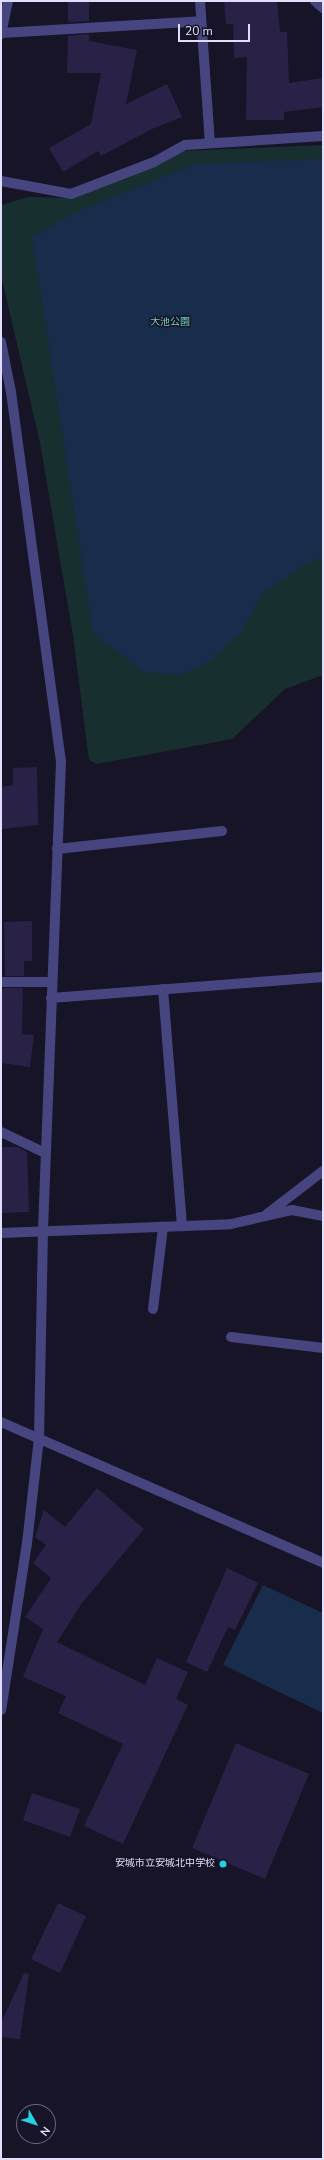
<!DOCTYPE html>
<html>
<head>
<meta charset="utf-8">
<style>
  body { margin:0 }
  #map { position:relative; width:324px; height:2160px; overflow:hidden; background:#171427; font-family:"Nunito Sans","Noto Sans JP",sans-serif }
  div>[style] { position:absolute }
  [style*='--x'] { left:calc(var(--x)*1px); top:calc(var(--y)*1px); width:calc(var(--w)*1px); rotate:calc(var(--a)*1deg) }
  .green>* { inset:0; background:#17302f }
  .water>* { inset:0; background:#182d4c }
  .building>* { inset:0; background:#292246 }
  .minor>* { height:10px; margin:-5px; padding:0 5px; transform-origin:5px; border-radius:5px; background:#464580 }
  .dots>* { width:11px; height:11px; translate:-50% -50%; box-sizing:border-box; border:2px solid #171427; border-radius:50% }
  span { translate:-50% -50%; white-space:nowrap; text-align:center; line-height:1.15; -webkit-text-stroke:3px #171427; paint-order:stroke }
  .park-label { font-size:10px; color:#73d2b9 }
  .poi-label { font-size:10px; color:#e1defb }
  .right { translate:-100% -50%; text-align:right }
  .frame { position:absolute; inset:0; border:2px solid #e1defb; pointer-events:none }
  .north { position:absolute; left:16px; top:2104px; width:40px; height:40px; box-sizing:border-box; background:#171427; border:1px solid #68657c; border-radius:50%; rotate:129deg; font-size:11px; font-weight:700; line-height:16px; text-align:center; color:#e1defb }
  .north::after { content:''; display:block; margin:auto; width:14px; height:18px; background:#23d1e2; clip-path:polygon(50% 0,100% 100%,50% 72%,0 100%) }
  .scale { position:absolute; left:178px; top:24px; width:72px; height:18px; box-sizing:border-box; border:2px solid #e1defb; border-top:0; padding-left:5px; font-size:12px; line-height:14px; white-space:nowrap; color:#e1defb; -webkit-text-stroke:3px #171427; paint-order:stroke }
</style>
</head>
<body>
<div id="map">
  <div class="green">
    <i style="clip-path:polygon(323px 145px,323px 675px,285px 689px,232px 739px,97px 764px,89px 760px,73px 635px,40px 443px,1px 275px,1px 205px,28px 197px,70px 198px,182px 151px)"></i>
  </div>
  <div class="water">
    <i style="clip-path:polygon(323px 159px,323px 556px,307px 563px,262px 594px,242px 631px,208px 663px,180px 675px,144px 672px,93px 633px,32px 237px,74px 213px,195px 164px)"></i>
    <i style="clip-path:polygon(263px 1585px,323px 1613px,323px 1713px,223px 1665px)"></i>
  </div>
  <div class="building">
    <i style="clip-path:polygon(68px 1px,89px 1px,89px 21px,68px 22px)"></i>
    <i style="clip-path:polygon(224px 1px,277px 1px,280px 32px,287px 32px,289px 83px,323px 78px,323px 107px,284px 112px,284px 120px,246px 120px,247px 57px,234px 58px,233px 24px,226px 24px)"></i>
    <i style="clip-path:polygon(89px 34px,89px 41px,137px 50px,126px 104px,167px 84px,182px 117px,152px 129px,101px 156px,98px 151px,63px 172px,49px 148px,91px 124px,101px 73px,67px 73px,68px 36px)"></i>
    <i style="clip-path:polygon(37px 767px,38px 825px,1px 829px,1px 787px,13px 785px,13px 768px)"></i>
    <i style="clip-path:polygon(32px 921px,32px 961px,24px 961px,24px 976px,5px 976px,4px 922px)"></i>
    <i style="clip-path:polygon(5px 988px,23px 988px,22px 1034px,34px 1035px,30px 1067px,1px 1063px,1px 990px)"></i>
    <i style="clip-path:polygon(1px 1147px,18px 1147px,27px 1152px,29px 1212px,1px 1213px)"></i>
    <i style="clip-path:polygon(97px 1488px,144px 1529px,82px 1603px,57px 1642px,145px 1685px,157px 1658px,188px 1672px,176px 1699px,188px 1705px,123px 1844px,84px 1826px,123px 1744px,58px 1713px,66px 1696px,23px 1677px,43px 1629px,25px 1617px,51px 1578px,33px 1563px,46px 1545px,35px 1537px,44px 1510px,65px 1527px)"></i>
    <i style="clip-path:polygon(227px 1568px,258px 1583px,235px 1630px,228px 1627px,207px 1672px,186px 1662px)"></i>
    <i style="clip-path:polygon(236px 1743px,309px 1774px,265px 1879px,192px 1848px)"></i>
    <i style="clip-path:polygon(32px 1793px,80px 1809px,70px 1837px,23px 1820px)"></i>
    <i style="clip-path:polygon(58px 1903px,86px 1916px,60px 1973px,31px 1959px)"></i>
    <i style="clip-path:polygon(24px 1973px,29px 1974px,20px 2039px,1px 2037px,1px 2023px)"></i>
  </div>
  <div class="minor">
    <i style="--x:200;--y:1;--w:142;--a:86"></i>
    <i style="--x:315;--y:1;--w:11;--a:41"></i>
    <i style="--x:1;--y:33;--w:200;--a:-3.4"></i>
    <i style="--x:1;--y:34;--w:34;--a:-78"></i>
    <i style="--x:1;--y:181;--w:71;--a:10.5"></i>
    <i style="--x:71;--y:194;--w:89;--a:-21.1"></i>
    <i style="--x:154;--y:162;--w:35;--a:-29"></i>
    <i style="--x:185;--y:145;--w:138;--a:-3.7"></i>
    <i style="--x:1;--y:342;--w:51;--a:78.7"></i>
    <i style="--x:11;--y:392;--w:372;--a:82.3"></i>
    <i style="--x:61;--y:761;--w:469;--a:92.2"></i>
    <i style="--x:43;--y:1230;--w:208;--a:91.1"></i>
    <i style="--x:39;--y:1438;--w:106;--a:96.5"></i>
    <i style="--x:27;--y:1543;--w:169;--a:98.8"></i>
    <i style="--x:57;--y:849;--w:166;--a:-6.2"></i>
    <i style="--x:1;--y:982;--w:51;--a:0"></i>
    <i style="--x:163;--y:989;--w:238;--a:85.4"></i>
    <i style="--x:51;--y:998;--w:273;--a:-4.4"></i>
    <i style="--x:1;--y:1132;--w:49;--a:25.5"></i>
    <i style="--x:267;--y:1214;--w:71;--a:-37.5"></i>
    <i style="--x:1;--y:1233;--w:230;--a:-2.2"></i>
    <i style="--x:231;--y:1224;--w:63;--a:-12.9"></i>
    <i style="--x:292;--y:1210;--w:32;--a:11"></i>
    <i style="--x:153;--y:1309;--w:83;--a:-83"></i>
    <i style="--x:231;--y:1337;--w:93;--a:6.8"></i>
    <i style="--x:1;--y:1422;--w:352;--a:23.6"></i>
  </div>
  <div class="dots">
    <i style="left:223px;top:1864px;background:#23d1e2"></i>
  </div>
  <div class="park-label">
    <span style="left:170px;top:323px">大池公園</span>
  </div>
  <div class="poi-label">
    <span class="right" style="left:215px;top:1864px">安城市立安城北中学校</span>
  </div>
  <div class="frame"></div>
  <div class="north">N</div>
  <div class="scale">20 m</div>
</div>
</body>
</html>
